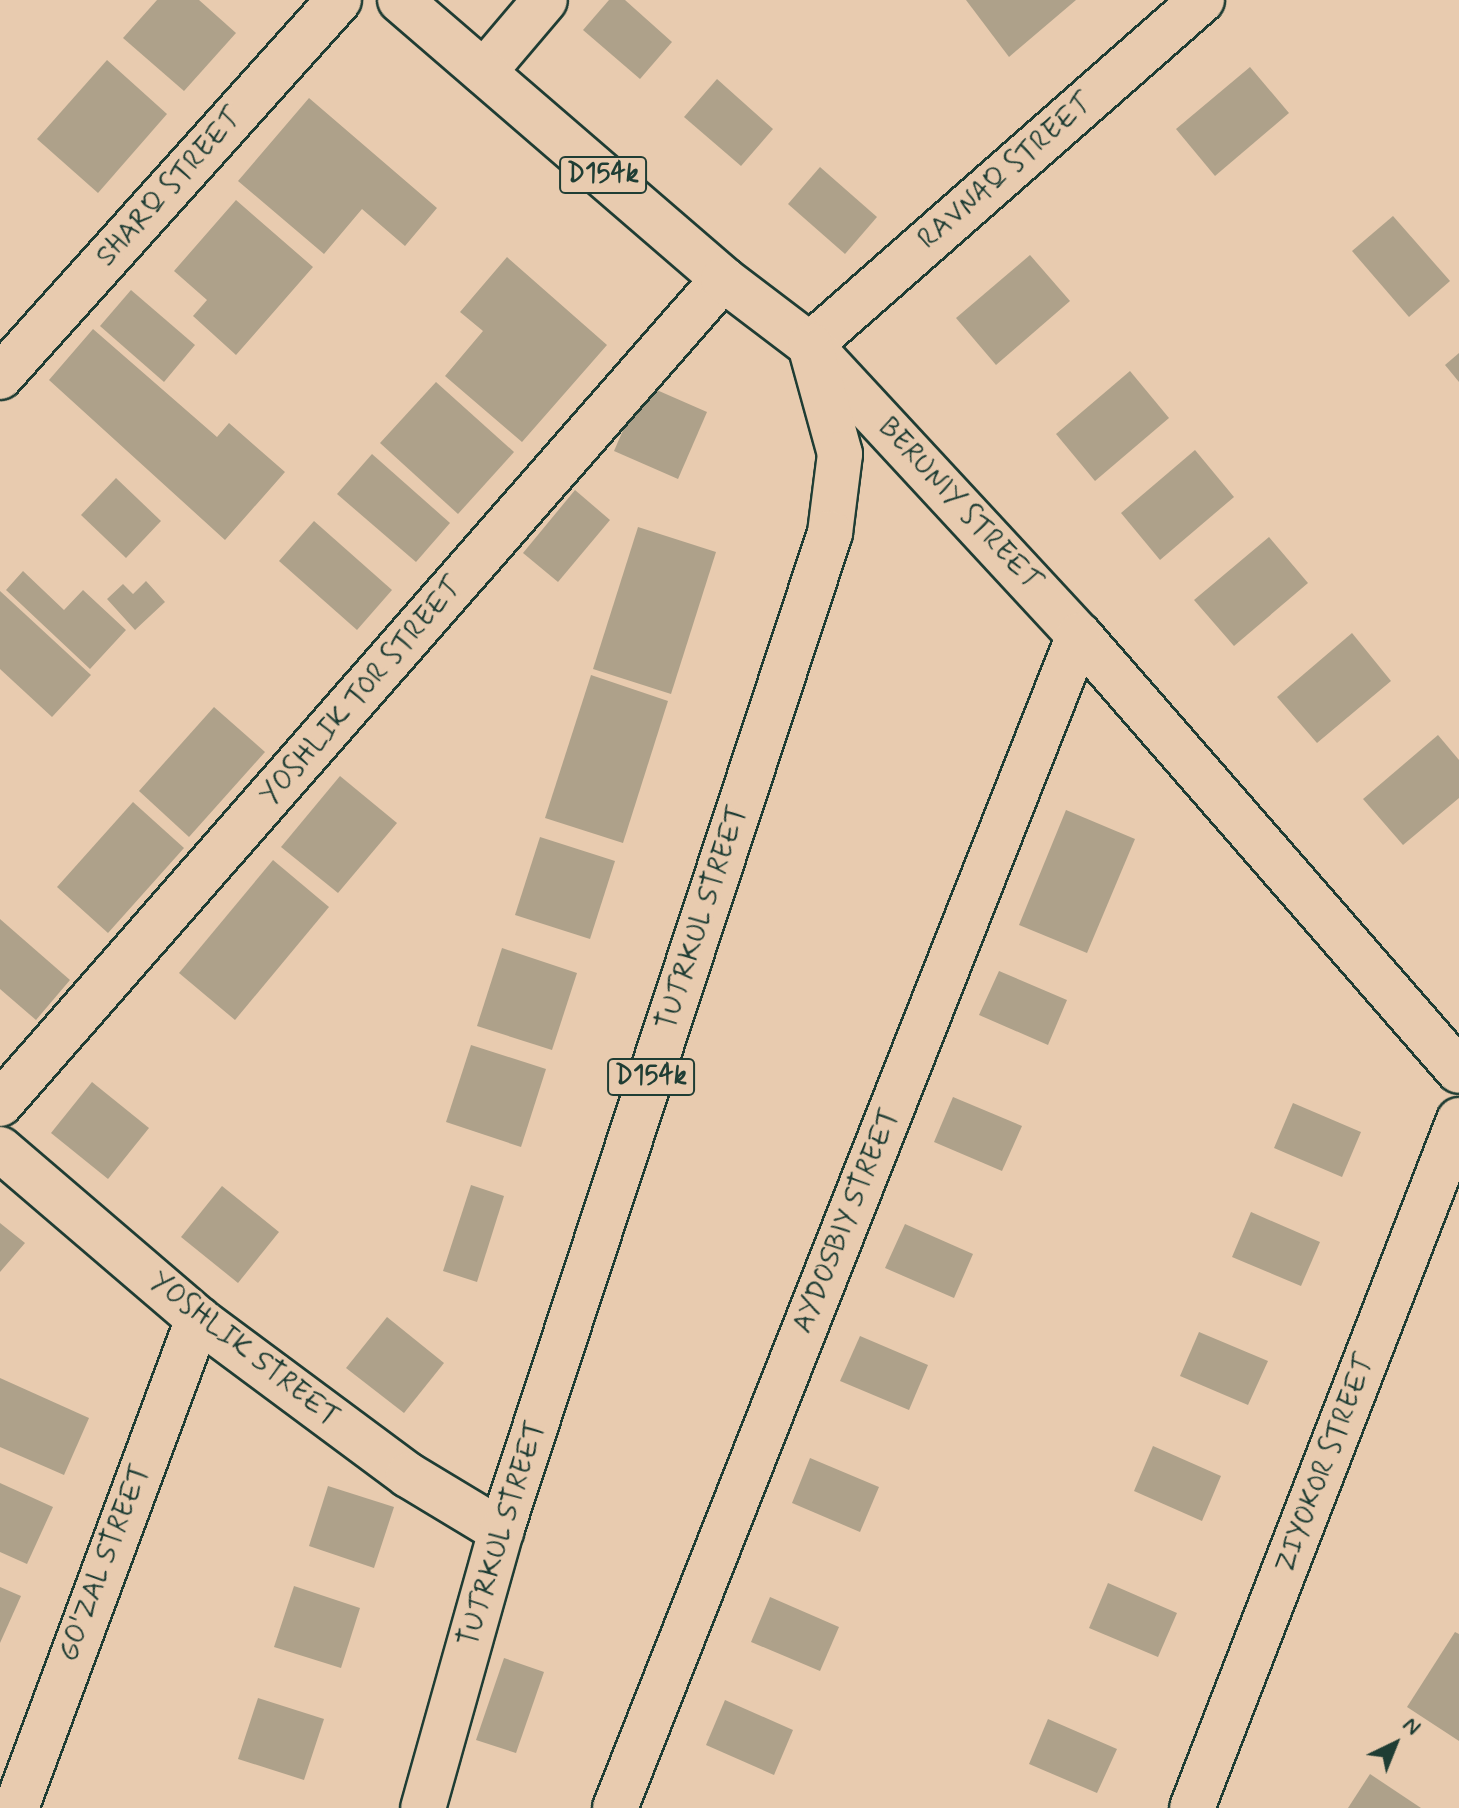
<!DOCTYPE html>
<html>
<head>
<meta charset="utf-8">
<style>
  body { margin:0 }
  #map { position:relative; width:1459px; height:1808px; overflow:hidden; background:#e8cbaf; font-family:Mynerve,sans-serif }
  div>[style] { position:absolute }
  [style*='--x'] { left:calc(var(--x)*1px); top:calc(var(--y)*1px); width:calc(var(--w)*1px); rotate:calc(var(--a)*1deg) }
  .building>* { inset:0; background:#aea18a }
  .roads { filter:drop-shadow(2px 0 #1f3d34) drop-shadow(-2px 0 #1f3d34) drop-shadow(0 2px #1f3d34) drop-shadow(0 -2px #1f3d34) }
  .minor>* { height:44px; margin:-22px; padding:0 22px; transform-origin:22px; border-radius:22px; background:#e8cbaf }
  .major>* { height:44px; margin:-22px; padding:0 22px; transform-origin:22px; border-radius:22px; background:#e8cbaf }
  span { translate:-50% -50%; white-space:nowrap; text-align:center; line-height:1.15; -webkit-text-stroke:7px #e8cbaf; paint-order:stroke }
  .shield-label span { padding:2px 6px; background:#e8cbaf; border:2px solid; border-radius:6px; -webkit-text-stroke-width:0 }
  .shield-label { font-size:26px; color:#1f3d34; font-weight:700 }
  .street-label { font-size:28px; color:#1f3d34 }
  .north { position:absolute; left:1355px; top:1704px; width:80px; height:80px; -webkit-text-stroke:6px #e8cbaf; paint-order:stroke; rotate:43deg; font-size:22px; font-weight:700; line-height:32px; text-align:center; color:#1f3d34 }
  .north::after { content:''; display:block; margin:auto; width:28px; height:36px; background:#1f3d34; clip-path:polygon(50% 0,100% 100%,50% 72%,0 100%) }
</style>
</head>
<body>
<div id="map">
  <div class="building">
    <i style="clip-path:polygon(157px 0,199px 0,236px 33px,184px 91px,123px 38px)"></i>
    <i style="clip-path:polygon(609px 0,625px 0,672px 42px,640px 79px,583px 30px)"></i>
    <i style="clip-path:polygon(966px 0,1076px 0,1009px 57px)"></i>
    <i style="clip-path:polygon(107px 60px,167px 114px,98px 193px,37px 139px)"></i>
    <i style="clip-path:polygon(1250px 67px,1289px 113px,1215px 176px,1176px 129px)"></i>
    <i style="clip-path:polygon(717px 79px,773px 129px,741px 166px,684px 117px)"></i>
    <i style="clip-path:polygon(309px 98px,437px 208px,405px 246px,362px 209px,324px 254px,238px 181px)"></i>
    <i style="clip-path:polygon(820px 167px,877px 217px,845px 254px,788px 204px)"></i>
    <i style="clip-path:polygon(236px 200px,313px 267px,236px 355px,193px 316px,207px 300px,174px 271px)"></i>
    <i style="clip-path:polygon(1393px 216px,1450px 281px,1409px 317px,1352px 251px)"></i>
    <i style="clip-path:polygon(1030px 255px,1070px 301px,996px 365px,956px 318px)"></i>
    <i style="clip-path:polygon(507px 257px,607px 345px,522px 442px,445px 376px,483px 331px,460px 312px)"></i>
    <i style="clip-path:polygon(131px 290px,195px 345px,164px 382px,100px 326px)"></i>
    <i style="clip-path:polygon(93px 329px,217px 437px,229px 423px,285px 472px,225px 540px,49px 380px)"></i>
    <i style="clip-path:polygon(1459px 353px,1459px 382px,1445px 365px)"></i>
    <i style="clip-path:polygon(1130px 371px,1169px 418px,1095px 481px,1056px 434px)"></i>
    <i style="clip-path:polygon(436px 382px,514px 452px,458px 514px,380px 443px)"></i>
    <i style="clip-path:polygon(643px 384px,707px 412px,678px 479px,614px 451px)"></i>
    <i style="clip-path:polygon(1195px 450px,1234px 497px,1160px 560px,1121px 513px)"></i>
    <i style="clip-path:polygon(372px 454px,450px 523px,416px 562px,337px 494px)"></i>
    <i style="clip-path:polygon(116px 478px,161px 521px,126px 558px,81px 515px)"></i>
    <i style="clip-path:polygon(575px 490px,610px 520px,558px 582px,523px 553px)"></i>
    <i style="clip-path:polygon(314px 521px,392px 590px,357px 630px,279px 561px)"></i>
    <i style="clip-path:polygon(638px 527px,716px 552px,671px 694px,593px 669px)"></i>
    <i style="clip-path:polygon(1269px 537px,1308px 583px,1234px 646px,1194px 600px)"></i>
    <i style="clip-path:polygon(23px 571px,64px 610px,83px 590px,126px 630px,90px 669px,6px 590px)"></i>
    <i style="clip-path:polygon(146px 581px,165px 602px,135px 630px,107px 599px,123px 584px,133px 594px)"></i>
    <i style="clip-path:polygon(0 591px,91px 675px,52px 717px,0 669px)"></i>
    <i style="clip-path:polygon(1352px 633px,1391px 681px,1317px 743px,1277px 697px)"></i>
    <i style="clip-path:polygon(591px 675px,668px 701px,623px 843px,545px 818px)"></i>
    <i style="clip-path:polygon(214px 707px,265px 752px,189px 837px,139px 791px)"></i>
    <i style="clip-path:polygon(1438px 735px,1459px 760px,1459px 798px,1403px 845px,1363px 799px)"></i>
    <i style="clip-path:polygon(340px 776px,397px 823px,338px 893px,281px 847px)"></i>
    <i style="clip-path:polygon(133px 802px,184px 848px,108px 933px,57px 887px)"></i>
    <i style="clip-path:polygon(1066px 810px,1135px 839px,1087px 953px,1019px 925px)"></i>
    <i style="clip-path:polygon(540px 837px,615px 861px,590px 939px,515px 915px)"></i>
    <i style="clip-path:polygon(273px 860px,329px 907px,235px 1020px,179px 973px)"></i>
    <i style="clip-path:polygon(0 919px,70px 980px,36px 1020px,0 989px)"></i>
    <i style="clip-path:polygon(502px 948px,577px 973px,552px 1050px,477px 1026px)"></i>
    <i style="clip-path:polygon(999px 971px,1067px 1000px,1048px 1045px,979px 1015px)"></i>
    <i style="clip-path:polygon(471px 1045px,546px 1069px,521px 1147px,446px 1122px)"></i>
    <i style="clip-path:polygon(92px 1082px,149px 1128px,108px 1179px,51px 1133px)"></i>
    <i style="clip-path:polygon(953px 1097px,1022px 1126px,1002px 1171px,934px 1142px)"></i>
    <i style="clip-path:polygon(1293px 1103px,1361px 1132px,1342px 1177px,1274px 1148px)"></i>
    <i style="clip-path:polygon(471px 1185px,504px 1196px,477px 1282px,443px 1271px)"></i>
    <i style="clip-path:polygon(222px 1186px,279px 1232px,238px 1283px,181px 1237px)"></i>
    <i style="clip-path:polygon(1251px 1212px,1320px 1242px,1301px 1286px,1232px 1257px)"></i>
    <i style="clip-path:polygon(0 1223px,25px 1243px,0 1272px)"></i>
    <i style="clip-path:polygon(905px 1224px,973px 1254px,954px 1298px,885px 1268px)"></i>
    <i style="clip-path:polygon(387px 1317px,444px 1363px,404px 1413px,346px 1368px)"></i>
    <i style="clip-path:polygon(1199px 1332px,1268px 1361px,1248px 1405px,1180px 1376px)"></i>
    <i style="clip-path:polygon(860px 1336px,928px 1365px,909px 1410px,840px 1381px)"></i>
    <i style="clip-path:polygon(0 1378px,89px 1418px,64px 1475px,0 1447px)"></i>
    <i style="clip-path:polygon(1153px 1446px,1221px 1476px,1202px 1521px,1134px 1491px)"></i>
    <i style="clip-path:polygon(810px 1458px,879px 1487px,860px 1532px,792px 1503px)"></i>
    <i style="clip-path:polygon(0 1483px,53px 1507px,27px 1564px,0 1552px)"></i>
    <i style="clip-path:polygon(328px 1486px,394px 1507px,374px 1568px,309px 1546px)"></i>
    <i style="clip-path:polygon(1108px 1583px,1177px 1613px,1158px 1657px,1089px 1628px)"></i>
    <i style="clip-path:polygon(294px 1586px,360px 1608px,341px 1668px,274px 1647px)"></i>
    <i style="clip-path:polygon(0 1587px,21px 1596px,0 1643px)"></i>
    <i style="clip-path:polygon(770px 1597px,839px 1627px,820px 1671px,751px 1642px)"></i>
    <i style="clip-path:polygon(1455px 1632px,1459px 1634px,1459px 1741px,1407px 1707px)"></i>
    <i style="clip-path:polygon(504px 1658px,544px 1672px,516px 1753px,476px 1740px)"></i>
    <i style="clip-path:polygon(258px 1698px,324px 1719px,304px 1780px,238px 1759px)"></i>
    <i style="clip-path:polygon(725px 1700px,793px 1730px,774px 1775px,706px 1745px)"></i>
    <i style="clip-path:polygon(1048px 1719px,1117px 1749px,1097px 1793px,1029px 1764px)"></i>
    <i style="clip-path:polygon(1370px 1774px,1421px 1808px,1348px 1808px)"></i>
  </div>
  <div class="roads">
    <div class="minor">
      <i style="--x:1202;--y:0;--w:522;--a:138.65"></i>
      <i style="--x:810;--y:345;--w:396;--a:47.2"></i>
      <i style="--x:1079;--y:635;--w:578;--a:48.93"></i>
      <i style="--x:484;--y:72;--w:94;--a:-49.7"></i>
      <i style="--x:0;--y:377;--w:507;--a:-48.04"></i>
      <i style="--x:0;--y:1104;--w:1097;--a:-48.77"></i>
      <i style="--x:0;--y:1149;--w:261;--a:40.6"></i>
      <i style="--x:198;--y:1319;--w:262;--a:36.6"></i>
      <i style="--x:408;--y:1475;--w:109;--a:31.1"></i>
      <i style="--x:16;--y:1808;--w:522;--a:-69.59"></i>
      <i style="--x:615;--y:1808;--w:1261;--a:-68.42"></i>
      <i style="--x:1192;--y:1808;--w:738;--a:-68.79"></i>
    </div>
    <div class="major">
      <i style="--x:400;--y:0;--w:427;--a:40.8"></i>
      <i style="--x:723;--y:279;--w:109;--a:37.2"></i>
      <i style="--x:810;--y:345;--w:113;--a:74.6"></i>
      <i style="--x:840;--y:454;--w:80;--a:97.2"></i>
      <i style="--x:830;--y:533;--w:1051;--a:108.25"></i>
      <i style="--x:501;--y:1531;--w:288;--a:105.7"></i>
    </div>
  </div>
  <div class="shield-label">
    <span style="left:603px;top:175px">D154k</span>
    <span style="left:651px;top:1077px">D154k</span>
  </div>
  <div class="street-label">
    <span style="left:1006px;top:172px;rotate:-41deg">RAVNAQ STREET</span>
    <span style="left:170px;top:188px;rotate:-48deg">SHARQ STREET</span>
    <span style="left:959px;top:505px;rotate:47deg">BERUNIY STREET</span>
    <span style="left:362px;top:692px;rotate:-49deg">YOSHLIK TOR STREET</span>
    <span style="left:703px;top:918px;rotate:-72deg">TUTRKUL STREET</span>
    <span style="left:847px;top:1221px;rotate:-68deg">AYDOSBIY STREET</span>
    <span style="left:244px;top:1350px;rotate:38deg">YOSHLIK STREET</span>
    <span style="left:1326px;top:1464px;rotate:-69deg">ZIYOKOR STREET</span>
    <span style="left:503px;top:1534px;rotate:-73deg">TUTRKUL STREET</span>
    <span style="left:105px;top:1563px;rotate:-69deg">GO'ZAL STREET</span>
  </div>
  <div class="north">N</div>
</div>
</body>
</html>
